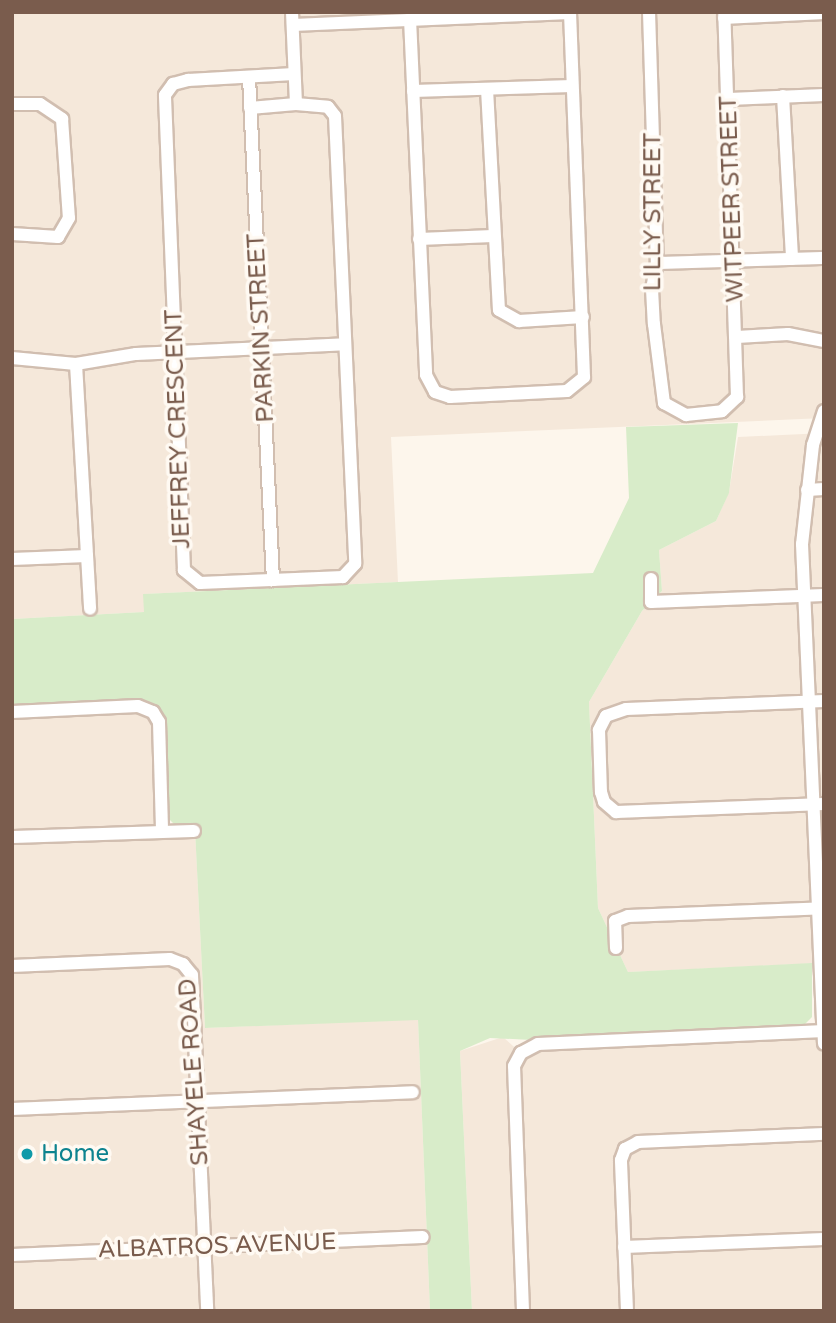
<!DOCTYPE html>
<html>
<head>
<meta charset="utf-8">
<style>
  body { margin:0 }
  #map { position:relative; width:836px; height:1323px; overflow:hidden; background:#fdf6ec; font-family:"Varela Round",sans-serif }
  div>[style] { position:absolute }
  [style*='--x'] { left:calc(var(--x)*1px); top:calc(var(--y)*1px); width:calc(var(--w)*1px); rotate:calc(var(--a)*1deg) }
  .residential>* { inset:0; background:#f5e8da }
  .green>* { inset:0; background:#d8ecc9 }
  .roads { filter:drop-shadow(2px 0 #d1beb0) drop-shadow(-2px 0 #d1beb0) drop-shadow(0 2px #d1beb0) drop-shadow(0 -2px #d1beb0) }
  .minor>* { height:12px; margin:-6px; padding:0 6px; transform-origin:6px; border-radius:6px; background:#fff }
  .dots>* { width:19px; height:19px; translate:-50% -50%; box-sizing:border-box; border:4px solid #fffaf3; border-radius:50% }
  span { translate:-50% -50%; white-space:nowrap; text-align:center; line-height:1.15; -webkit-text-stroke:7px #fffaf3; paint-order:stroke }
  .street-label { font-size:24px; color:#7a5c4d }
  .culture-label { font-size:24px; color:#0d838f }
  .left { translate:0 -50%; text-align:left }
  .frame { position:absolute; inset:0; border:14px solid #7a5c4d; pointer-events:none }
</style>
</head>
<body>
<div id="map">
  <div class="residential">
    <i style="clip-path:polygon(12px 12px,824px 12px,824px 418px,391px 437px,398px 582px,144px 594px,144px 612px,12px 619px)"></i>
    <i style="clip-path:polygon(824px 433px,824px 963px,628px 972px,598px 908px,589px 702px,642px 611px,662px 591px,659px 550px,716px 521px,729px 492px,738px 437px)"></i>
    <i style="clip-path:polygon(12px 711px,153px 712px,163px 830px,195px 829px,205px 1028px,418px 1019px,430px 1311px,12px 1311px)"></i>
    <i style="clip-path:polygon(824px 1031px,824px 1311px,472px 1311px,460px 1051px,503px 1037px,521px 1053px,531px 1047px)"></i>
  </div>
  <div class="green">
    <i style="clip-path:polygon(738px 423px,729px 493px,716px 521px,659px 550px,662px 591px,642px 611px,589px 702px,598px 908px,628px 972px,812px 963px,812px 1017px,802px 1027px,532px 1040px,490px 1038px,460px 1051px,472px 1311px,430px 1311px,418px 1020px,205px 1028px,195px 830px,177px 827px,167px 817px,155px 708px,142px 701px,12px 706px,12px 619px,144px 612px,143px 594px,593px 573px,629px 498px,626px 427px)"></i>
  </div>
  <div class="roads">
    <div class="minor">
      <i style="--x:292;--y:12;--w:92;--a:87.5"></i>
      <i style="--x:296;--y:104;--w:32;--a:5"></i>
      <i style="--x:328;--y:107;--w:11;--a:52"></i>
      <i style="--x:335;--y:116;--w:448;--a:87.4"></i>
      <i style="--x:355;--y:564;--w:18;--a:133"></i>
      <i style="--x:343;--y:577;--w:143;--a:177.6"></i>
      <i style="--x:200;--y:583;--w:21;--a:-141"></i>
      <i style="--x:184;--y:570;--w:475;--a:-92.3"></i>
      <i style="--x:165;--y:95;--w:14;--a:-54"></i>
      <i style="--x:173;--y:84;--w:16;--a:-15"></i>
      <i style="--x:188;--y:80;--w:106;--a:-3.2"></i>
      <i style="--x:649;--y:12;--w:251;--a:88.2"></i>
      <i style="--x:657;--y:263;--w:26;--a:101"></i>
      <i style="--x:652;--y:289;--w:35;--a:87"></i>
      <i style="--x:654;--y:324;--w:80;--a:82.8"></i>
      <i style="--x:664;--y:403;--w:25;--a:29"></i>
      <i style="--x:686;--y:415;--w:36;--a:-6"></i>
      <i style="--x:722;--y:411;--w:21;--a:-43"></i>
      <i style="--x:737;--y:397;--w:385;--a:-91.9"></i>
      <i style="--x:724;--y:18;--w:100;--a:-2.9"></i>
      <i style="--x:410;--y:19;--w:356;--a:87.4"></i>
      <i style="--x:426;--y:375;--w:19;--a:62"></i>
      <i style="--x:435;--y:392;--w:16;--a:18"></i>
      <i style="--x:450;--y:397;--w:117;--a:-2.9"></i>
      <i style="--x:567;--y:391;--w:22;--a:-39"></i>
      <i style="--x:584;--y:377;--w:365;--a:-92.2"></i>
      <i style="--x:293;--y:25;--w:277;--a:-2.5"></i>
      <i style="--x:249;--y:77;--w:504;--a:87.27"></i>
      <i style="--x:487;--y:89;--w:221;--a:86.9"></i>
      <i style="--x:499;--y:310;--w:23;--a:29"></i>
      <i style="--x:519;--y:321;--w:64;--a:-3.6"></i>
      <i style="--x:413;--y:91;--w:159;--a:-1.8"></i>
      <i style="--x:783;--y:96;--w:163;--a:86.8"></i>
      <i style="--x:729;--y:99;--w:95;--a:-2.4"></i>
      <i style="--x:12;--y:104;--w:28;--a:0"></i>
      <i style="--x:40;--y:104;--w:27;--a:34"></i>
      <i style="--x:62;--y:119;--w:99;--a:86"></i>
      <i style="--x:69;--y:218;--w:22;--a:120"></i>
      <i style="--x:58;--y:237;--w:46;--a:-176.3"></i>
      <i style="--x:250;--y:108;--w:46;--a:-5"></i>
      <i style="--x:419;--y:239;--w:74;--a:-2.3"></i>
      <i style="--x:657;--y:263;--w:167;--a:-1.7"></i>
      <i style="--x:737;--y:337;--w:51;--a:-3.4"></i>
      <i style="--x:788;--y:334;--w:37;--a:11"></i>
      <i style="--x:12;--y:358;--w:64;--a:5.4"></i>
      <i style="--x:76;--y:364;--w:61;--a:-9.5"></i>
      <i style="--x:136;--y:354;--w:209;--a:-2.7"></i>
      <i style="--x:76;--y:364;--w:245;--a:86.7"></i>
      <i style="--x:824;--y:411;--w:36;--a:108"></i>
      <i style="--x:813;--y:445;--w:100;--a:96.3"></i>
      <i style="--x:802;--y:544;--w:500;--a:87.48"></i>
      <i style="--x:807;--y:490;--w:17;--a:-3"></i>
      <i style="--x:12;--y:559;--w:75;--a:-2.3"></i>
      <i style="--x:651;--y:579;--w:23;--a:90"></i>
      <i style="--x:651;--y:602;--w:173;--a:-2.3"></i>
      <i style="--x:824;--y:701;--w:198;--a:177.7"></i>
      <i style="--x:626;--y:709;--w:21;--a:161"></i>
      <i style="--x:606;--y:716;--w:16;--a:117"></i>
      <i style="--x:599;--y:730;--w:62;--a:88.2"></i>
      <i style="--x:601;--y:792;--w:10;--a:73"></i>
      <i style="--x:604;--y:802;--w:16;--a:40"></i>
      <i style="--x:616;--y:812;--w:208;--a:-2.2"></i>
      <i style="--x:12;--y:712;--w:126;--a:-2.7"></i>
      <i style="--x:138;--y:706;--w:16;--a:22"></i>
      <i style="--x:153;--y:712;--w:12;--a:59"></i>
      <i style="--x:159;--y:722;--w:109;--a:88.4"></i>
      <i style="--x:12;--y:837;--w:182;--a:-1.9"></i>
      <i style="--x:616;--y:948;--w:27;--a:-92"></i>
      <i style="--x:615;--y:921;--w:14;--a:-21"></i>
      <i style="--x:628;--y:916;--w:195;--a:-2.3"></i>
      <i style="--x:12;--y:966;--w:158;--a:-2.5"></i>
      <i style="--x:170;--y:959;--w:14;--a:21"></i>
      <i style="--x:183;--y:964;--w:14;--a:51"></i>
      <i style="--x:192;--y:975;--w:336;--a:87.4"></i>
      <i style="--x:12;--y:1109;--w:401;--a:-2.4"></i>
      <i style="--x:624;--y:1247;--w:200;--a:-2.3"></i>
      <i style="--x:12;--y:1255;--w:411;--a:-2.5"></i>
      <i style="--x:523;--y:1311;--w:245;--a:-92.1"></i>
      <i style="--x:514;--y:1066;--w:15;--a:-62"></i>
      <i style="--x:521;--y:1053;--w:19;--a:-28"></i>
      <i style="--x:538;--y:1044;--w:286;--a:-2.6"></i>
      <i style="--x:627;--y:1311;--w:151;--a:-92.3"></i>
      <i style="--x:621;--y:1160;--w:12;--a:-70"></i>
      <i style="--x:625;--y:1149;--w:15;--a:-28"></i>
      <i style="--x:638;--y:1142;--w:186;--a:-2.5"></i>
    </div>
  </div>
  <div class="dots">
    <i style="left:27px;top:1154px;background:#0f9aa8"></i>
  </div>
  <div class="street-label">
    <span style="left:732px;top:199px;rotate:-92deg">WITPEER STREET</span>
    <span style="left:653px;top:212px;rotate:-90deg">LILLY STREET</span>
    <span style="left:261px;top:328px;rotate:-93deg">PARKIN STREET</span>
    <span style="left:178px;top:429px;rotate:-92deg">JEFFREY CRESCENT</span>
    <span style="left:194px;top:1072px;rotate:-94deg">SHAYELE ROAD</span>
    <span style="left:217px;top:1246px;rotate:-2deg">ALBATROS AVENUE</span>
  </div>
  <div class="culture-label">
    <span class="left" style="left:41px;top:1154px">Home</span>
  </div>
  <div class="frame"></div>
</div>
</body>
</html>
